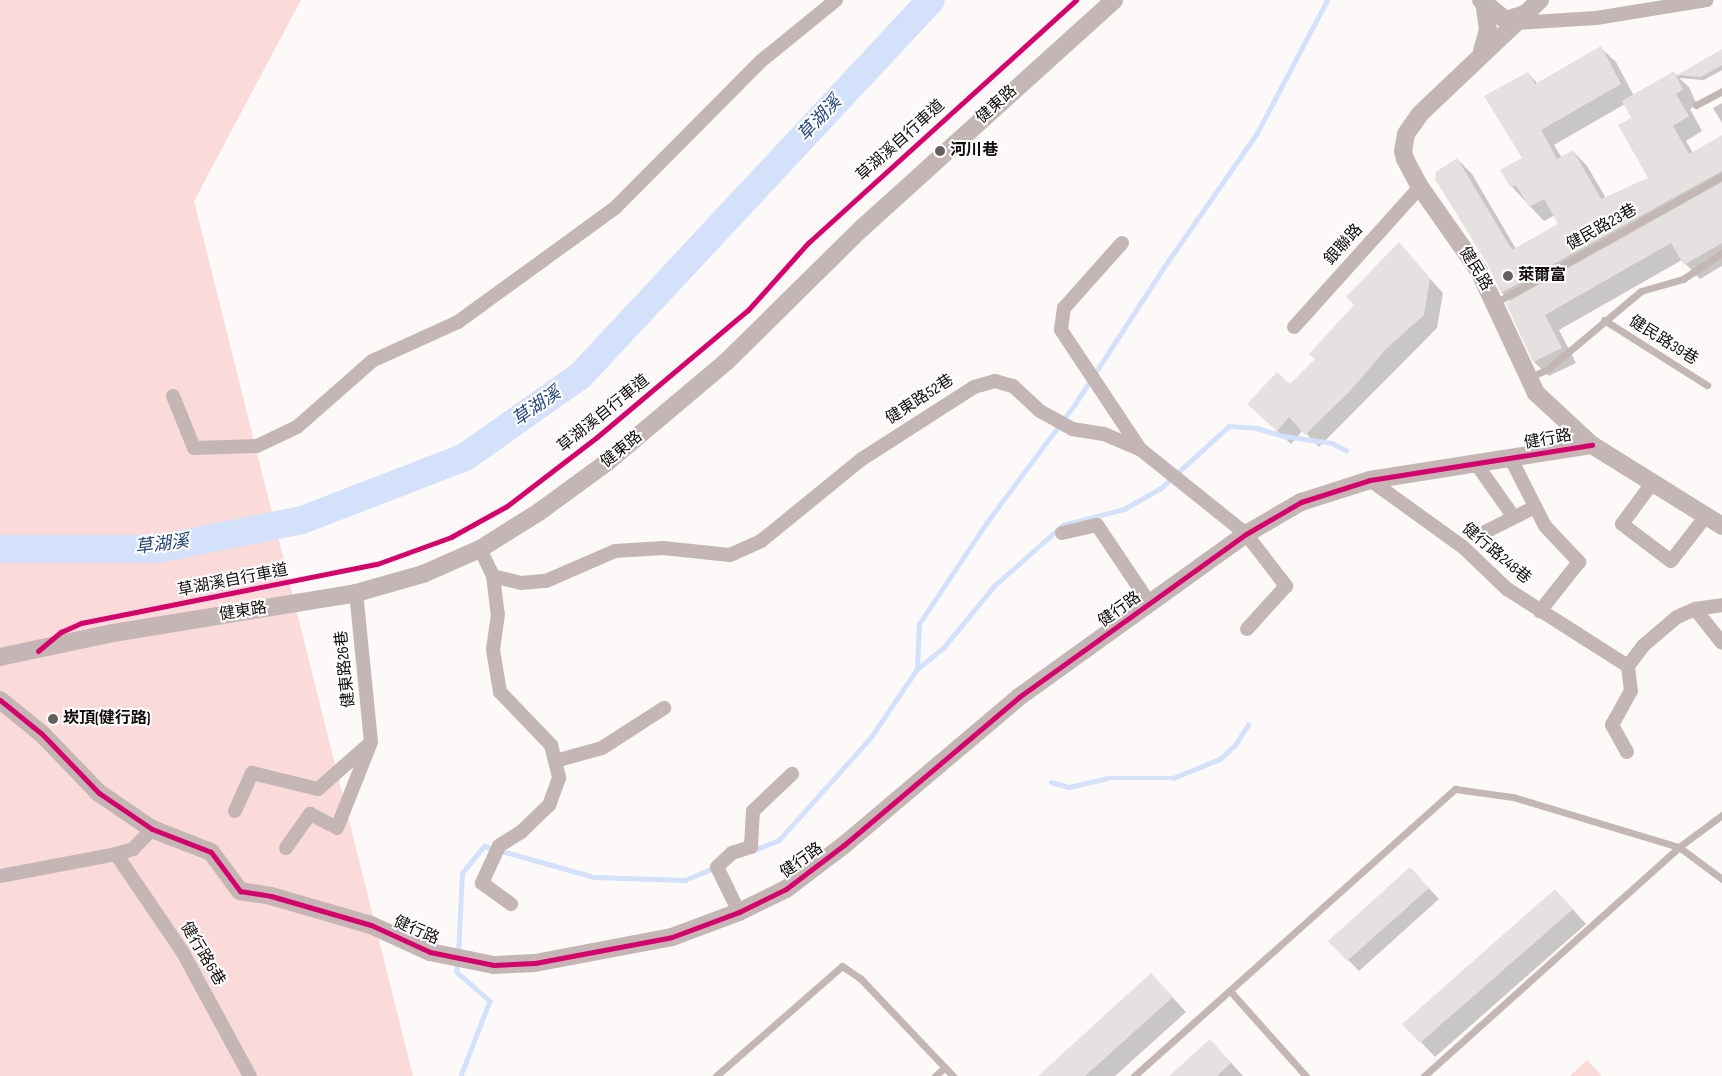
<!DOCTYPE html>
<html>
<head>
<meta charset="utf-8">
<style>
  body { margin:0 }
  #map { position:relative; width:1722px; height:1076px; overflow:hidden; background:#fcf9f8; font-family:"Sofia Sans Condensed","Noto Sans TC",sans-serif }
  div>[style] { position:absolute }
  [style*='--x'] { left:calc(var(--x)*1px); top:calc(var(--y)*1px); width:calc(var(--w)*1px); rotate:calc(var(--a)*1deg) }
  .green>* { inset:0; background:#fbdbd9 }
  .shadow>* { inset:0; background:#0003 }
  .stream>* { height:4.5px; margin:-2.25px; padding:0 2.25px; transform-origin:2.25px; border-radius:2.25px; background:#d3e2fa }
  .river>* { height:28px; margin:-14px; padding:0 14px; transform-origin:14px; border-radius:14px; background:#d3e2fa }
  .building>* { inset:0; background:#e4e1e0 }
  .service>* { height:7px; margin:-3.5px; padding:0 3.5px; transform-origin:3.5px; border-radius:3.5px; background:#c4b6b5 }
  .minor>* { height:14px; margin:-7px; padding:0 7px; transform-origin:7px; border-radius:7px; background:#c4b6b5 }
  .tertiary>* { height:18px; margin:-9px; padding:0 9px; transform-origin:9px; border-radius:9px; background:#c4b6b5 }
  .cycleway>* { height:5px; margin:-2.5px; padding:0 2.5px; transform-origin:2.5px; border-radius:2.5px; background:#d6006c }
  .dots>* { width:14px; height:14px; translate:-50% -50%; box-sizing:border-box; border:2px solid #fff; border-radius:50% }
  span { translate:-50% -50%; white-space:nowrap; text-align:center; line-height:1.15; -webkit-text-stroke:4px #fff; paint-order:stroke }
  .street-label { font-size:16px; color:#120d0d }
  .poi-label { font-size:16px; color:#120d0d; font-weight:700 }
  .left { translate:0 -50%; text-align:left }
  .water-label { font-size:18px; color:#24447a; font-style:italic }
</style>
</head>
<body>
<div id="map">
  <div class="green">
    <i style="clip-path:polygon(0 0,301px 0,194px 201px,413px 1076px,0 1076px)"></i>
    <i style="clip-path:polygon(1587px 1060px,1602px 1076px,1570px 1076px)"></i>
  </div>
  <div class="shadow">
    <i style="clip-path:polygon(evenodd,1601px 48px,1616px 62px,1634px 96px,1674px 73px,1678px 76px,1722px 51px,1722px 70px,1704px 80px,1679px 78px,1689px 87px,1697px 105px,1690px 109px,1702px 131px,1686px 141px,1693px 153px,1722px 136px,1722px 266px,1700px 279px,1682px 260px,1559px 330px,1576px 363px,1549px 376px,1534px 362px,1507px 304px,1511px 302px,1502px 293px,1489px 264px,1457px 159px,1472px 174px,1516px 249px,1560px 224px,1555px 215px,1544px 221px,1512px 187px,1524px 158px,1528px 73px,1538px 84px,1601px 48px,1625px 104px,1633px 118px,1649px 178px,1606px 198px,1587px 166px,1573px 151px,1562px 158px,1554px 145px,1625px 104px)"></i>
    <i style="clip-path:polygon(1722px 103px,1722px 123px,1713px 108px)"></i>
    <i style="clip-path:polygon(1399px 244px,1443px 293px,1437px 328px,1319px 447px,1303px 430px,1291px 444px,1248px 404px,1290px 386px,1316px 359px)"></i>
    <i style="clip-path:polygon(1410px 868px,1439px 899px,1359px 971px,1330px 941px)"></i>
    <i style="clip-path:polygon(1569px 905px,1586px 924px,1435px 1057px,1404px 1024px)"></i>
    <i style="clip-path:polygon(1165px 989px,1186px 1012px,1115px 1076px,1040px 1076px)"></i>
    <i style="clip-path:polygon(1224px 1055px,1243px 1076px,1171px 1076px)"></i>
  </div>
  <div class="stream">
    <i style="--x:917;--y:669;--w:35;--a:-39"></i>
    <i style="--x:944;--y:647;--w:80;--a:-50.6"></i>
    <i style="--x:995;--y:585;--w:91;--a:-41.4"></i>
    <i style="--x:1063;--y:525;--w:63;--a:-14.7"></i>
    <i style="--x:1124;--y:509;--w:43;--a:-29.6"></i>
    <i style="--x:1161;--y:488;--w:92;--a:-42.4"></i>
    <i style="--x:1229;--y:426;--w:28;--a:4"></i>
    <i style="--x:1257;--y:428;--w:28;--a:17"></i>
    <i style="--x:1284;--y:436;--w:49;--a:8.3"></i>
    <i style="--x:1332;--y:443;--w:16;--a:27"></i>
    <i style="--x:1051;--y:782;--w:19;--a:16"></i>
    <i style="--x:1069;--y:787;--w:39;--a:-13"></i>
    <i style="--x:1107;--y:778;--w:66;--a:0"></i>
    <i style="--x:1173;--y:778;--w:51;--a:-22"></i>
    <i style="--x:1220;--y:759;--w:21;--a:-43"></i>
    <i style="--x:1235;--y:745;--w:24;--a:-57"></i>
    <i style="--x:752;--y:851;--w:29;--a:-22"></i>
    <i style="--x:779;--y:840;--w:138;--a:-48.2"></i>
    <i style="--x:871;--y:737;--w:82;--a:-55.9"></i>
    <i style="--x:917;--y:669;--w:45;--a:-87.5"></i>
    <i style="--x:919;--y:624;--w:123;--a:-56.3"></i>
    <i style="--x:987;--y:522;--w:147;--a:-53.3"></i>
    <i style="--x:1075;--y:404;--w:163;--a:-57"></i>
    <i style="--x:1164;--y:267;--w:163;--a:-55.2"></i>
    <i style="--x:1257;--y:133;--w:150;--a:-62.2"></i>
    <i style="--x:458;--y:955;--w:82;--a:-87.2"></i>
    <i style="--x:462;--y:873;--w:35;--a:-51"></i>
    <i style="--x:484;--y:846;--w:114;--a:15.7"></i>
    <i style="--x:594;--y:877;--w:91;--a:1.9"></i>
    <i style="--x:685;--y:880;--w:33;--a:-23"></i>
    <i style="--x:457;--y:963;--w:9;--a:90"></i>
    <i style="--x:457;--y:972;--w:44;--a:41.3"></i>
    <i style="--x:490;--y:1001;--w:80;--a:111.1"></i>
  </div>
  <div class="river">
    <i style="--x:0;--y:549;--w:157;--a:0"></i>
    <i style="--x:157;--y:549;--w:148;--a:-11.3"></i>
    <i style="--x:302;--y:520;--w:175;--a:-21.1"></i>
    <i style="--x:465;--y:457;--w:141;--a:-35.2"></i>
    <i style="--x:580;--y:376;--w:514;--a:-46.97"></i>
  </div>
  <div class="building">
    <i style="clip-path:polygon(1601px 46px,1621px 84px,1541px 130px,1557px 159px,1573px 150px,1601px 199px,1648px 178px,1618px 125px,1631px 118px,1622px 101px,1674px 71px,1683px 90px,1676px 94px,1689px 116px,1673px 126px,1689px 154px,1722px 135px,1722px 171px,1501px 293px,1488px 265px,1435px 179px,1436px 172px,1457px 158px,1512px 250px,1558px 224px,1544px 199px,1529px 207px,1516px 185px,1511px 188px,1500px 170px,1522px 158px,1484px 96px,1528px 72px,1535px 84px)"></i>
    <i style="clip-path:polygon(1722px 49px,1722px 65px,1701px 77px,1677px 75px)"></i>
    <i style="clip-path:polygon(1722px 182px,1722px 243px,1684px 265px,1671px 243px,1545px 315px,1562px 348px,1533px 362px,1506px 303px)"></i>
    <i style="clip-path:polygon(1399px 242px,1430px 278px,1424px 315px,1386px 349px,1350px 391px,1305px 435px,1289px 417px,1277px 431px,1247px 404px,1277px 372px,1290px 384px,1315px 359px,1309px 354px,1354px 305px,1346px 297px)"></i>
    <i style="clip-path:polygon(1410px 867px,1429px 888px,1347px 961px,1328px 941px)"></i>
    <i style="clip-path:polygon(1555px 889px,1573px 909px,1420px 1043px,1402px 1024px)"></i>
    <i style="clip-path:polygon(1151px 973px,1173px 997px,1085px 1076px,1038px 1076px)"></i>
    <i style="clip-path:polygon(1210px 1039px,1231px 1063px,1217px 1076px,1169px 1076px)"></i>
  </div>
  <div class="service">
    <i style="--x:1696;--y:105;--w:30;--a:-28"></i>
    <i style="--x:1495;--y:303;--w:260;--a:-29.2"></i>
    <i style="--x:1604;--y:320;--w:122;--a:32.3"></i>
    <i style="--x:1530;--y:377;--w:20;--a:-24"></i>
    <i style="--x:1548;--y:369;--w:121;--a:-40"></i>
    <i style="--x:1641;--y:291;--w:44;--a:-15.9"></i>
    <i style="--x:1683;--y:279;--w:47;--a:-33.7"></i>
    <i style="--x:1230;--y:991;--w:114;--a:48.2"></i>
    <i style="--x:716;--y:1076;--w:167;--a:-41.1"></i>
    <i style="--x:842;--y:966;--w:22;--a:34"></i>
    <i style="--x:860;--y:978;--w:135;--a:46.5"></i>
    <i style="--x:935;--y:1076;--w:13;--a:-42"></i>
    <i style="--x:1134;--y:1076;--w:431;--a:-41.8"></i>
    <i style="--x:1455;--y:789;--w:59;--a:7.9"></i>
    <i style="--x:1513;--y:797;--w:173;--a:16.8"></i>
    <i style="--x:1679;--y:847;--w:54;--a:36.7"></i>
    <i style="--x:1424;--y:1076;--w:343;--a:-41.9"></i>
    <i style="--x:1679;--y:847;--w:54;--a:-36.7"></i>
  </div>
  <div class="minor">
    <i style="--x:1517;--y:23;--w:79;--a:-3.6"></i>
    <i style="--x:1596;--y:18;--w:112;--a:-9.2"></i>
    <i style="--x:1122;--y:243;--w:87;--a:131.7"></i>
    <i style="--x:1064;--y:308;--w:22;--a:98"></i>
    <i style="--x:1061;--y:330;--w:143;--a:56.4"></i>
    <i style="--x:1294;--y:327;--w:188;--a:-48"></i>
    <i style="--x:173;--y:396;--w:56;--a:68"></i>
    <i style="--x:194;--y:448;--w:63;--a:-1.8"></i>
    <i style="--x:257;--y:446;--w:44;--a:-25.4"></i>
    <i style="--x:297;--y:427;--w:100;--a:-41.3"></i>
    <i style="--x:372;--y:361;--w:94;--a:-24.4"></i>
    <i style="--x:458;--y:322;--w:194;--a:-36"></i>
    <i style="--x:615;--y:208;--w:207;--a:-45.2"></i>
    <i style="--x:761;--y:61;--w:97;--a:-39.1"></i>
    <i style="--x:1511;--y:459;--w:75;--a:63.1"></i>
    <i style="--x:1545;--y:526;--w:50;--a:46.6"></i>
    <i style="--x:1579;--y:562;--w:63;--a:128.5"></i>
    <i style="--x:1477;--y:465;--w:62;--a:54.8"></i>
    <i style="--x:1370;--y:480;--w:115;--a:35.8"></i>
    <i style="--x:1463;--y:547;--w:61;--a:43.7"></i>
    <i style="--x:1507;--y:589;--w:143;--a:32.5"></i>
    <i style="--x:1653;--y:482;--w:52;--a:126.4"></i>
    <i style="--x:1622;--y:524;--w:61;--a:37.1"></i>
    <i style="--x:1671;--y:561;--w:57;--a:-52.1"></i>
    <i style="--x:1485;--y:532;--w:56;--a:-26.6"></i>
    <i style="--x:1062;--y:533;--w:36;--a:-13"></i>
    <i style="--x:1097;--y:525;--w:95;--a:56.1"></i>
    <i style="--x:480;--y:549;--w:30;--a:64"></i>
    <i style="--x:493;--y:576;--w:38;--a:83"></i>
    <i style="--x:498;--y:614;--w:36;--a:98"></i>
    <i style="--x:493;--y:650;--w:43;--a:80.5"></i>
    <i style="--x:500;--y:692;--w:74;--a:46.1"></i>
    <i style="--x:551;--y:745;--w:34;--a:76"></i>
    <i style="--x:559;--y:778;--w:29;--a:110"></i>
    <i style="--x:549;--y:805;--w:39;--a:136"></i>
    <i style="--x:521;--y:832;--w:26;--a:148"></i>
    <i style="--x:499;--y:846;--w:41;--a:114.7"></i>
    <i style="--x:482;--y:883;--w:36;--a:36"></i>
    <i style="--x:493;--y:576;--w:29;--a:14"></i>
    <i style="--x:521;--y:583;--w:25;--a:-5"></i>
    <i style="--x:546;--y:581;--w:75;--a:-23.5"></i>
    <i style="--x:615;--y:551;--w:48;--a:-3.6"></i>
    <i style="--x:663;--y:548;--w:67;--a:6"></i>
    <i style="--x:730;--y:555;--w:34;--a:-24"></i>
    <i style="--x:761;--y:541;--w:130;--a:-39.1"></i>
    <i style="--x:862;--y:459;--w:133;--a:-32.7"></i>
    <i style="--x:974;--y:387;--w:22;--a:-16"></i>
    <i style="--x:995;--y:381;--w:19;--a:16"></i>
    <i style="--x:1013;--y:386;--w:37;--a:43"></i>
    <i style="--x:1040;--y:411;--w:37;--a:29"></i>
    <i style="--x:1072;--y:429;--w:32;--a:9"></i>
    <i style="--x:1104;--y:434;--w:39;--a:23"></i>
    <i style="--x:1140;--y:449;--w:136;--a:38.7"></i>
    <i style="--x:1246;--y:534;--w:66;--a:52.4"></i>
    <i style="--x:1286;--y:586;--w:58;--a:132.2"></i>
    <i style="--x:1695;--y:609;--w:43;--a:51.5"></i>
    <i style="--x:1627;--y:752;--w:31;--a:-119"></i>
    <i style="--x:1612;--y:725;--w:39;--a:-61"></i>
    <i style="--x:1631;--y:691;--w:25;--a:-97"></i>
    <i style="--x:1628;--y:666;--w:26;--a:-53"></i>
    <i style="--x:1644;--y:645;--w:43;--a:-40.3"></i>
    <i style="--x:1677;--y:617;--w:20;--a:-24"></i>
    <i style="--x:1695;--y:609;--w:27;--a:-8"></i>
    <i style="--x:555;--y:761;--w:49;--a:-15.5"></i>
    <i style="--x:602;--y:748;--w:74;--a:-32.8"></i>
    <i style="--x:235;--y:811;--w:42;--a:-65.9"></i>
    <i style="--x:252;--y:773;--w:68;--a:13.6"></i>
    <i style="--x:318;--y:789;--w:67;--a:-41.3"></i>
    <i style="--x:286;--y:848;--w:42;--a:-54.8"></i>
    <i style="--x:310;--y:814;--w:30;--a:27"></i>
    <i style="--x:337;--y:828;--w:92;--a:-68.4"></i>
    <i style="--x:371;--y:742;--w:150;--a:-95.7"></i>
    <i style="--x:116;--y:854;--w:117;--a:55.8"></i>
    <i style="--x:182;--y:951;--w:142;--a:61.5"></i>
    <i style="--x:0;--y:876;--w:118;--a:-10.7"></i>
    <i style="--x:116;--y:854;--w:18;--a:-16"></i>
    <i style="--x:133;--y:849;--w:28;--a:-46"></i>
    <i style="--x:739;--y:912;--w:50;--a:-116.1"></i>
    <i style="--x:717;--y:867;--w:21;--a:-43"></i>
    <i style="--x:732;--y:853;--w:20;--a:-18"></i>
    <i style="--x:751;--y:847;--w:36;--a:-87"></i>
    <i style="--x:753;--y:811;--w:54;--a:-43.5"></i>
  </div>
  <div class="tertiary">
    <i style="--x:1481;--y:0;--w:32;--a:39"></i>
    <i style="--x:1506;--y:20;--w:20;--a:-18"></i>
    <i style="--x:1540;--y:0;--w:166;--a:136.5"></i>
    <i style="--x:1420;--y:114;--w:24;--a:125"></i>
    <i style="--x:1406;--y:134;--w:17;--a:100"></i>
    <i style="--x:1403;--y:151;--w:8;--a:76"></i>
    <i style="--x:1405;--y:159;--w:32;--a:62"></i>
    <i style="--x:1420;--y:187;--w:103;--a:54.9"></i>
    <i style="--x:1479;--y:271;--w:135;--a:65"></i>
    <i style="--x:1536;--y:393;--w:76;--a:42.9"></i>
    <i style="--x:1592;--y:445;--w:153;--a:31.9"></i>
    <i style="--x:1482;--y:51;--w:22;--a:-74"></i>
    <i style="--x:1488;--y:30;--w:27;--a:-98"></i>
    <i style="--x:0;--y:657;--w:116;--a:-12"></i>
    <i style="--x:113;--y:633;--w:246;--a:-9.3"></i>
    <i style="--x:356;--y:593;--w:70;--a:-15.8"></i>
    <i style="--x:423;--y:574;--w:62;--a:-23.7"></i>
    <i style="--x:480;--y:549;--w:70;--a:-32.1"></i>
    <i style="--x:539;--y:512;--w:83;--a:-36.2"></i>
    <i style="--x:606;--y:463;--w:157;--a:-40.1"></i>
    <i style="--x:726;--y:362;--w:190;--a:-44.6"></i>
    <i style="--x:861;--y:229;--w:341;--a:-42.1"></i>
    <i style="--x:0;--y:700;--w:54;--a:39"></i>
    <i style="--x:42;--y:734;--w:82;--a:46"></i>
    <i style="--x:99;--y:793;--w:64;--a:34.2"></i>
    <i style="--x:152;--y:829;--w:63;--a:21.3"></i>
    <i style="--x:211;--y:852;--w:49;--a:53.4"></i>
    <i style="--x:240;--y:891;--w:31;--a:9"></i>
    <i style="--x:271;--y:896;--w:104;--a:16.2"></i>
    <i style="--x:371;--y:925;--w:65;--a:24.6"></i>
    <i style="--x:430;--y:952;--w:65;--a:11.5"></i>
    <i style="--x:494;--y:965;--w:41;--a:-2.8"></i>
    <i style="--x:535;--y:963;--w:139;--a:-10.7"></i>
    <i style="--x:672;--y:937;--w:72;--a:-20.5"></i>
    <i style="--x:739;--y:912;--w:52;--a:-26.1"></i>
    <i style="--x:786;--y:889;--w:73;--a:-37.2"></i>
    <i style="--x:844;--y:845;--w:229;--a:-40.2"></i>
    <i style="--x:1019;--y:697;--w:279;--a:-35.7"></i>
    <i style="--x:1246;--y:534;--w:64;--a:-30.2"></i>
    <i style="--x:1301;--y:502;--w:72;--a:-17.7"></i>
    <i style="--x:1370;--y:480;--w:225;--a:-9"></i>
  </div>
  <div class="cycleway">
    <i style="--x:38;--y:651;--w:30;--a:-40"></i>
    <i style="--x:61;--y:632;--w:22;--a:-24"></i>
    <i style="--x:81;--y:623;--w:302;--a:-11.3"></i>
    <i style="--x:377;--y:564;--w:79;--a:-20"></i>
    <i style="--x:451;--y:537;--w:64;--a:-29"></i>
    <i style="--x:507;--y:506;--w:113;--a:-37.5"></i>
    <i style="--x:597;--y:437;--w:197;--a:-40.1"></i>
    <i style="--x:748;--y:310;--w:90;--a:-48.2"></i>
    <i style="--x:808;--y:243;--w:362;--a:-42.2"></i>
    <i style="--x:0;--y:700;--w:54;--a:39"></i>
    <i style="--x:42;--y:734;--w:82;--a:46"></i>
    <i style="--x:99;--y:793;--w:64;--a:34.2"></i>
    <i style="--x:152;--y:829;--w:63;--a:21.3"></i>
    <i style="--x:211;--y:852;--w:49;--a:53.4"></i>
    <i style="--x:240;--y:891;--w:31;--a:9"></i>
    <i style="--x:271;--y:896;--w:104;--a:16.2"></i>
    <i style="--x:371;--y:925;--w:65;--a:24.6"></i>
    <i style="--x:430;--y:952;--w:65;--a:11.5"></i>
    <i style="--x:494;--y:965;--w:41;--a:-2.8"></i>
    <i style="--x:535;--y:963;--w:139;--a:-10.7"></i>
    <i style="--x:672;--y:937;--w:72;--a:-20.5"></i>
    <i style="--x:739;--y:912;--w:52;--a:-26.1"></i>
    <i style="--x:786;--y:889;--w:73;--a:-37.2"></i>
    <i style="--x:844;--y:845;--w:229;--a:-40.2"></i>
    <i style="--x:1019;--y:697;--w:279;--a:-35.7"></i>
    <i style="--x:1246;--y:534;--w:64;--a:-30.2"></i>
    <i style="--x:1301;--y:502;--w:72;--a:-17.7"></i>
    <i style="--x:1370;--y:480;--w:225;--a:-9"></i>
  </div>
  <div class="dots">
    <i style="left:940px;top:151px;background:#64605f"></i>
    <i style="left:1508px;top:276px;background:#64605f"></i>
    <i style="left:53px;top:719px;background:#64605f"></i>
  </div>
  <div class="street-label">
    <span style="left:997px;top:105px;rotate:-42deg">健東路</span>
    <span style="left:901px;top:141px;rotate:-42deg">草湖溪自行車道</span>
    <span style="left:1602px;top:228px;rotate:-29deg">健民路23巷</span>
    <span style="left:1344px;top:245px;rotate:-48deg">銀聯路</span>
    <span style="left:1475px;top:269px;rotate:59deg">健民路</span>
    <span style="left:1663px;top:341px;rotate:32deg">健民路39巷</span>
    <span style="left:920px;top:400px;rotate:-33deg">健東路52巷</span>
    <span style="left:604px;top:414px;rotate:-39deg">草湖溪自行車道</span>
    <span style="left:1548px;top:440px;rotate:-10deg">健行路</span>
    <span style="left:622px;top:450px;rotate:-39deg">健東路</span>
    <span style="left:1496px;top:554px;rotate:40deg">健行路248巷</span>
    <span style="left:233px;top:581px;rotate:-11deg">草湖溪自行車道</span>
    <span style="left:1120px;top:610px;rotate:-36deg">健行路</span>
    <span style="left:243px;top:612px;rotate:-9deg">健東路</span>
    <span style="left:346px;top:669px;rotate:-96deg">健東路26巷</span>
    <span style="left:802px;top:861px;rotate:-36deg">健行路</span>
    <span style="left:416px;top:931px;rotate:23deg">健行路</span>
    <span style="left:202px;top:954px;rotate:59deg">健行路6巷</span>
  </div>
  <div class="poi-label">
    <span class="left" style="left:950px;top:151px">河川巷</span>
    <span class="left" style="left:1518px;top:276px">萊爾富</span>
    <span class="left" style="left:63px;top:719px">崁頂(健行路)</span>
  </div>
  <div class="water-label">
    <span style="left:820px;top:119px;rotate:-47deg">草湖溪</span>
    <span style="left:537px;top:407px;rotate:-35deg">草湖溪</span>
    <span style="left:162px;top:545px;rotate:-7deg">草湖溪</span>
  </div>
</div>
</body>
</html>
